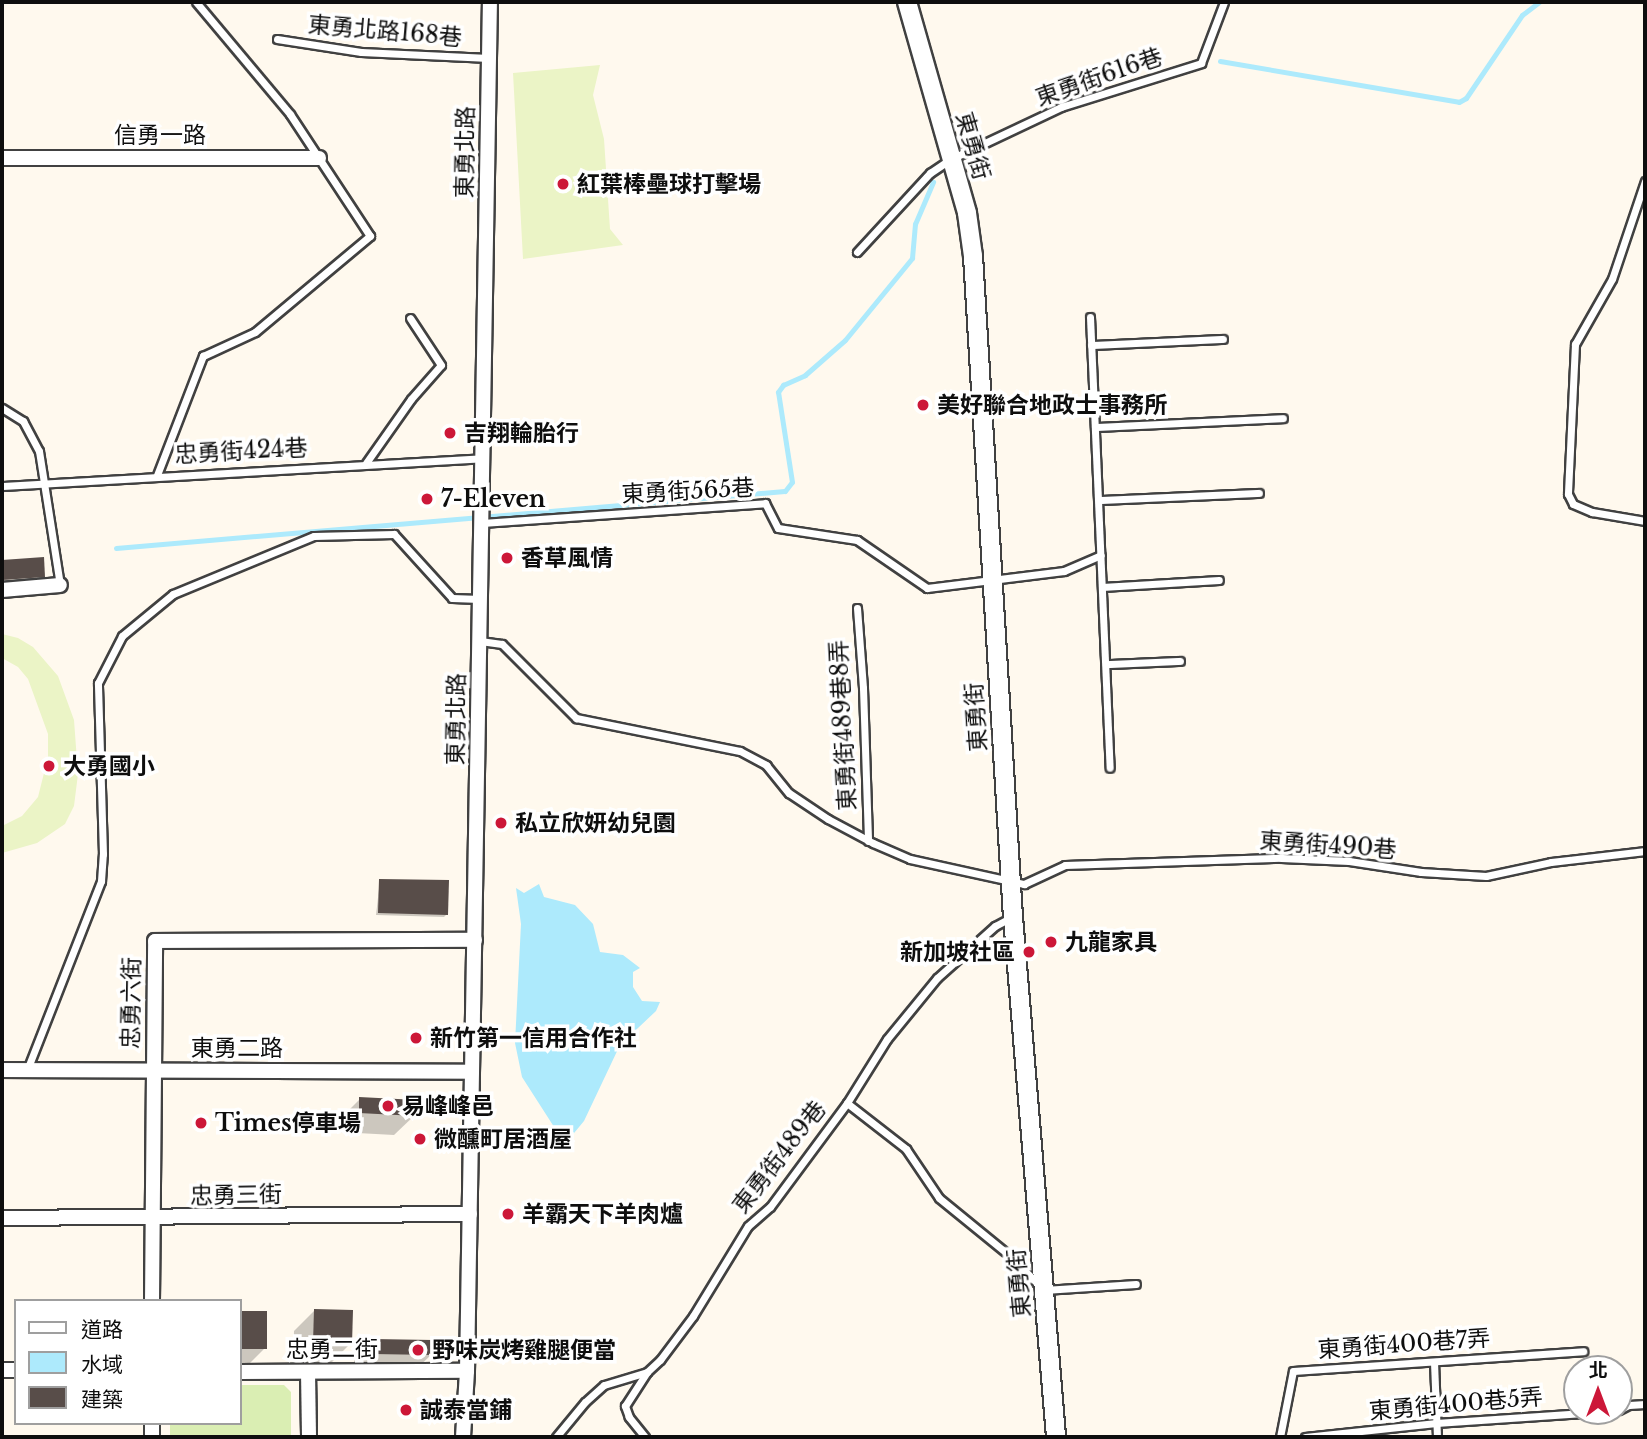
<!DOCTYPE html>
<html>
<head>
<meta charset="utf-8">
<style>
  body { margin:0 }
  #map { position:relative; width:1647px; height:1439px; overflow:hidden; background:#fff9ee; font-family:"Libre Baskerville","Noto Sans TC",serif }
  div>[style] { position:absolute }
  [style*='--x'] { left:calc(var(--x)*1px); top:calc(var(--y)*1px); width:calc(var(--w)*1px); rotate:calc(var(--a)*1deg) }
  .green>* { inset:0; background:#daeeb3 }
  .pitch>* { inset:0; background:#ebf4c6 }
  .water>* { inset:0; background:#adeafc }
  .shadow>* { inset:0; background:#0003 }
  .stream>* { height:5px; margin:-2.5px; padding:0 2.5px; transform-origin:2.5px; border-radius:2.5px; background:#adeafc }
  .building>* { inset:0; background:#584d49 }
  .roads { filter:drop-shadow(2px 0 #414141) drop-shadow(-2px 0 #414141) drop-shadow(0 2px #414141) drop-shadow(0 -2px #414141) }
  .service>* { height:7px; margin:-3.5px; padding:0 3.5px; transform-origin:3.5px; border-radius:3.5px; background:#fff }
  .minor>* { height:14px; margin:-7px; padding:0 7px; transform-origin:7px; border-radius:7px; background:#fff }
  .tertiary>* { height:18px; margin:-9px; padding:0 9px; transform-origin:9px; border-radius:9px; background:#fff }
  .dots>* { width:19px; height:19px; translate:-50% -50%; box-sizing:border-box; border:4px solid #fff; border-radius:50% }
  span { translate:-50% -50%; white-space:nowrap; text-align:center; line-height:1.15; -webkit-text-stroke:7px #fff; paint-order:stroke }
  .street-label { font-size:23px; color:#0e0e0e }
  .poi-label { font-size:23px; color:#0e0e0e; font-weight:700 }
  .left { translate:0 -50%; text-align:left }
  .right { translate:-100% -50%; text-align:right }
  .frame { position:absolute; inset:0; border:4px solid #0e0e0e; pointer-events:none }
  .legend { position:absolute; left:14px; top:1299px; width:228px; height:126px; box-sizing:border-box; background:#fff; border:2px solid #9f9f9f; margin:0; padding:9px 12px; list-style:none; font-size:21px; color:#0e0e0e }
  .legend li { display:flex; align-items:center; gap:14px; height:35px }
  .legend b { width:35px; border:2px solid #9f9f9f }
  .north { position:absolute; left:1563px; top:1355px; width:70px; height:70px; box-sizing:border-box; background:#fff; border:2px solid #9f9f9f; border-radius:50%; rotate:0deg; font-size:19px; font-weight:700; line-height:28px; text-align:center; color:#0e0e0e }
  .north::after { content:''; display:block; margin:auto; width:24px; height:32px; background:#cc1738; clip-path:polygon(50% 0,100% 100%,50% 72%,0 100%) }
</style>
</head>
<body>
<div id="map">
  <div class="green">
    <i style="clip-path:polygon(240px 1385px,284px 1385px,291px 1392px,291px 1437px,170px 1437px,170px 1423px,240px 1423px)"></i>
  </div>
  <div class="pitch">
    <i style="clip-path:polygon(600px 65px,593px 95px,604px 139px,610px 229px,623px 245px,523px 259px,513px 73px)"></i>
    <i style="clip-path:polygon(2px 634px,18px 638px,33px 647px,58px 676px,74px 720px,78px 774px,74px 806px,65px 824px,37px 843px,2px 853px,2px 826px,22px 816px,38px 797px,48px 757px,48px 734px,28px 679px,18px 667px,2px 658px)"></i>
  </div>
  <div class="water">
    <i style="clip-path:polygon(539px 884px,544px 897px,575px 905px,593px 924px,600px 952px,623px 955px,640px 968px,633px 972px,633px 987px,642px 1001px,660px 1002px,656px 1011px,620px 1045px,584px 1121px,565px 1144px,522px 1077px,515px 1043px,521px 924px,516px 888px,524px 893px)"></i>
  </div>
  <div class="shadow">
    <i style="clip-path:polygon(42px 559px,44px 576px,23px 596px,2px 598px,2px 562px)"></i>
    <i style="clip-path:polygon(380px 880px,447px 914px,444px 917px,376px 915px)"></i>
    <i style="clip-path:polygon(360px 1099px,415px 1115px,394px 1135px,339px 1132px,340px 1119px)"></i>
    <i style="clip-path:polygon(314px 1311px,350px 1344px,330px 1364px,293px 1363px,294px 1331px)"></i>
    <i style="clip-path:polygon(265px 1312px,265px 1348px,245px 1368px,240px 1368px,240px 1313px)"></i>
    <i style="clip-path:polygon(374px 1340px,431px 1355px,410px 1375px,353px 1374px,354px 1361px)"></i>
  </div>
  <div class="stream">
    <i style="--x:1220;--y:61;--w:242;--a:9.7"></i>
    <i style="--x:1459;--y:102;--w:8;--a:-30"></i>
    <i style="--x:1466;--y:98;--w:100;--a:-56"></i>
    <i style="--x:1522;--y:15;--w:21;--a:-37"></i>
    <i style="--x:116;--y:548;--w:671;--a:-4.87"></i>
    <i style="--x:785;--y:491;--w:11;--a:-52"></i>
    <i style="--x:792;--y:482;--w:91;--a:-98.8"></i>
    <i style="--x:778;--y:392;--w:9;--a:-54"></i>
    <i style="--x:783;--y:385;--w:24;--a:-24"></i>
    <i style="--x:805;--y:375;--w:53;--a:-41.2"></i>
    <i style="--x:845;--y:340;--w:106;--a:-50.7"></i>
    <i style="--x:912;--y:258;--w:34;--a:-85"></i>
    <i style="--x:915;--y:224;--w:46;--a:-66.8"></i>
  </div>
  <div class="building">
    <i style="clip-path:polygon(44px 557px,45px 577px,2px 580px,2px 560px)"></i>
    <i style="clip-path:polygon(379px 879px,449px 880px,448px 915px,378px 913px)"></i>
    <i style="clip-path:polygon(359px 1097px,417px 1100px,416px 1116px,359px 1113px)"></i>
    <i style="clip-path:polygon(314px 1309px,353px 1310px,352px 1344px,313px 1343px)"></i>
    <i style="clip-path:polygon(240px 1311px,267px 1311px,267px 1349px,240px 1349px)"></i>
    <i style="clip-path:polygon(373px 1339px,433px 1340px,432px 1355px,373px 1354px)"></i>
  </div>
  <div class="roads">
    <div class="service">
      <i style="--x:277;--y:39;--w:85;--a:8.8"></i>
      <i style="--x:361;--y:52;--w:128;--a:2.7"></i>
      <i style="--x:1645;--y:181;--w:103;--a:108.6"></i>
      <i style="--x:1612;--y:279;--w:75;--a:119.6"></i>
      <i style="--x:1575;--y:344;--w:150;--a:92.7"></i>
      <i style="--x:1568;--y:494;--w:11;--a:63"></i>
      <i style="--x:1573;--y:504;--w:21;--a:23"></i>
      <i style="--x:1592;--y:512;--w:54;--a:9.6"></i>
      <i style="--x:857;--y:252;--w:108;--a:-47.3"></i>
      <i style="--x:930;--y:173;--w:25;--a:-34"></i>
      <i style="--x:951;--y:159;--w:122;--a:-25.3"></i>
      <i style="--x:1061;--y:107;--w:147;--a:-17.4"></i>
      <i style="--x:1201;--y:63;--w:65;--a:-69.3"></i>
      <i style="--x:1090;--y:317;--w:451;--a:87.5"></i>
      <i style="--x:1091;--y:345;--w:132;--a:-2.6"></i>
      <i style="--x:2;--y:408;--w:25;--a:32"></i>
      <i style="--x:23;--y:421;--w:34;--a:62"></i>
      <i style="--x:39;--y:451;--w:136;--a:81.1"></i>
      <i style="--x:1095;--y:427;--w:188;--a:-2.7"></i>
      <i style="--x:366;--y:463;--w:78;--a:-54.9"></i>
      <i style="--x:411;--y:399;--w:45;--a:-48.6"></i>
      <i style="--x:441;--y:365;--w:56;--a:-123.4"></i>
      <i style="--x:157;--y:475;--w:128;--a:-68.9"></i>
      <i style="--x:203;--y:356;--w:57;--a:-24.8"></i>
      <i style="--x:255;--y:332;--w:150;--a:-39.9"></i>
      <i style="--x:370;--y:236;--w:146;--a:-123.3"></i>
      <i style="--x:290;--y:114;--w:146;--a:-130"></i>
      <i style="--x:2;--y:486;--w:482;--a:-3.3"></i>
      <i style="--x:1099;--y:500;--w:160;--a:-2.5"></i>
      <i style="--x:482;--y:523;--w:284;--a:-4"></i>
      <i style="--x:765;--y:503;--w:28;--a:63"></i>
      <i style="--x:778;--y:528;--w:80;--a:8.6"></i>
      <i style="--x:857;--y:540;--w:85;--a:34.4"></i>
      <i style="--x:927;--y:588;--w:138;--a:-7.1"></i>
      <i style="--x:1064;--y:571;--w:40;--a:-23.4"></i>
      <i style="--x:1102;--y:587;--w:117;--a:-3.4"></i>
      <i style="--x:857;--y:608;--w:80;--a:85.7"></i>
      <i style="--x:863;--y:688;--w:153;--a:88.1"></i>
      <i style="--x:480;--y:641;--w:22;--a:8"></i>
      <i style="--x:502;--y:644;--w:105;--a:45"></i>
      <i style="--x:576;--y:718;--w:167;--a:11.4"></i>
      <i style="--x:740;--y:751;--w:30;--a:28"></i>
      <i style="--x:766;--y:765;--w:36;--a:51"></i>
      <i style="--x:789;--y:793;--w:47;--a:33.7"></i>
      <i style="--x:828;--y:819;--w:51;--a:28.1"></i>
      <i style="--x:873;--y:843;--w:40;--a:23.4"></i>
      <i style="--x:910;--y:859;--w:117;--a:12.4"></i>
      <i style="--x:1024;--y:884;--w:45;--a:-24.9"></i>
      <i style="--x:1065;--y:865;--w:216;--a:-1.9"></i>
      <i style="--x:1281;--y:858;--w:68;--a:2.5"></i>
      <i style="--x:1349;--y:861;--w:73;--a:8.7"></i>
      <i style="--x:1421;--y:872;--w:65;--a:3.5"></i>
      <i style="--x:1486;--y:876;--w:66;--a:-12.2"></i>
      <i style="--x:1551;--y:862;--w:95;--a:-6.7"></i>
      <i style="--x:1108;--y:664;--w:72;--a:-2.4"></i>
      <i style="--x:27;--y:1070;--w:203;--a:-68.6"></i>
      <i style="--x:101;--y:881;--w:27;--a:-86"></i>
      <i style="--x:103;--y:854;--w:171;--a:-91.7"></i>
      <i style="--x:98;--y:683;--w:53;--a:-62.9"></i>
      <i style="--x:122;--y:636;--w:66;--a:-39.5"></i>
      <i style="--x:173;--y:594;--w:152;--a:-22.4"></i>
      <i style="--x:314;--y:536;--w:80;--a:-1.4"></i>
      <i style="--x:394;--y:534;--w:86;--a:47.8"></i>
      <i style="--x:452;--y:598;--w:28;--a:2"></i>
      <i style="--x:847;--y:1103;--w:75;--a:-58"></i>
      <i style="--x:887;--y:1039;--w:79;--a:-50.7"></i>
      <i style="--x:937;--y:978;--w:78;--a:-41.9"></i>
      <i style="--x:995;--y:926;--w:19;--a:-28"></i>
      <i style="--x:1434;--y:1362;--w:75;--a:87.7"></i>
      <i style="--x:1619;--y:1410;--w:11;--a:-27"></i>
      <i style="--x:1629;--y:1405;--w:16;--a:-4"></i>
      <i style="--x:556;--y:1437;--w:45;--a:-50.4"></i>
      <i style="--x:585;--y:1402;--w:25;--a:-42"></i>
      <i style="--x:604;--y:1385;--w:45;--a:-16.8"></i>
      <i style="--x:647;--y:1372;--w:18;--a:-43"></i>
      <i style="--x:660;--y:1360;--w:55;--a:-53.1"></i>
      <i style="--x:693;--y:1316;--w:105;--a:-58.6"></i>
      <i style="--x:748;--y:1226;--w:29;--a:-41"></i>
      <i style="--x:770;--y:1207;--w:129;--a:-53.5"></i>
      <i style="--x:847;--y:1103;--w:75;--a:37.9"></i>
      <i style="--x:906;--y:1149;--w:59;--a:56"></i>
      <i style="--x:939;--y:1198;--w:92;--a:39.2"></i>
      <i style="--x:1010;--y:1256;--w:48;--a:45"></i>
      <i style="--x:1044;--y:1290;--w:92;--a:-3.7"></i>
      <i style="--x:645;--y:1437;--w:26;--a:-129"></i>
      <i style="--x:629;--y:1417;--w:12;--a:-110"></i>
      <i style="--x:625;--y:1406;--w:40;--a:-57.1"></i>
      <i style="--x:1280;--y:1437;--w:67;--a:-78.9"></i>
      <i style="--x:1293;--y:1371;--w:291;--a:-3.9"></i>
      <i style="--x:1305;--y:1437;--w:132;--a:-6.1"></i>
      <i style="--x:1436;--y:1423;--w:174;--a:-3.9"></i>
    </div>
    <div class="minor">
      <i style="--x:2;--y:158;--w:317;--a:0"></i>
      <i style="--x:2;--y:590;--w:58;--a:-4.9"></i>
      <i style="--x:2;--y:1070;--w:470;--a:0.2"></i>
      <i style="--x:2;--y:1218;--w:468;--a:-0.5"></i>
      <i style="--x:152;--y:1301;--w:360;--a:-89.5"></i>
      <i style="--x:155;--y:941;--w:320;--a:-0.2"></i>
      <i style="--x:2;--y:1370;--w:14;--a:0"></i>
      <i style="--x:240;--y:1372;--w:227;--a:-0.3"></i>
      <i style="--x:308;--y:1372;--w:65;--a:89.1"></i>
      <i style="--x:152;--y:1423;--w:14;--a:90"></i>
      <i style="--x:463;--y:1437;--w:66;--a:-86.5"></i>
      <i style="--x:467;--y:1371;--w:1369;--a:-89.04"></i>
    </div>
    <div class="tertiary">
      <i style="--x:907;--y:2;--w:219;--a:74.1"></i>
      <i style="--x:967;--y:213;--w:43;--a:82.1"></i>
      <i style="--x:973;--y:256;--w:662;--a:86.54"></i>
      <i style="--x:1013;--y:917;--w:522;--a:85.27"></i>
    </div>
  </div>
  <div class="dots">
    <i style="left:563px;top:184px;background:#cc1738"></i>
    <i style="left:923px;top:405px;background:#cc1738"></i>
    <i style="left:450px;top:433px;background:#cc1738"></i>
    <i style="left:427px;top:499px;background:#cc1738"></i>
    <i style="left:507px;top:558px;background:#cc1738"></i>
    <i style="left:49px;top:766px;background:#cc1738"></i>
    <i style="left:501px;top:823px;background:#cc1738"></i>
    <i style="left:1051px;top:942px;background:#cc1738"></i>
    <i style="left:1029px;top:952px;background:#cc1738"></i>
    <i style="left:416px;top:1038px;background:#cc1738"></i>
    <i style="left:388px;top:1106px;background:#cc1738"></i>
    <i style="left:201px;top:1123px;background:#cc1738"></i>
    <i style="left:420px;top:1139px;background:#cc1738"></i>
    <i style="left:508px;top:1214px;background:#cc1738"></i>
    <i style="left:418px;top:1350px;background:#cc1738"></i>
    <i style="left:406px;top:1410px;background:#cc1738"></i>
  </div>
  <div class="street-label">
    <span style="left:385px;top:31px;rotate:5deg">東勇北路168巷</span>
    <span style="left:1099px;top:77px;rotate:-19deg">東勇街616巷</span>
    <span style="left:160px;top:135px">信勇一路</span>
    <span style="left:973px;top:146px;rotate:74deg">東勇街</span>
    <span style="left:465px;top:152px;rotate:-89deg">東勇北路</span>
    <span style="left:241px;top:451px;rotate:-3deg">忠勇街424巷</span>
    <span style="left:688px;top:491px;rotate:-3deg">東勇街565巷</span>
    <span style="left:976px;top:717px;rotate:-94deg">東勇街</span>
    <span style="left:456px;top:719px;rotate:-89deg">東勇北路</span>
    <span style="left:843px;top:725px;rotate:-93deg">東勇街489巷8弄</span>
    <span style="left:1328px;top:845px;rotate:4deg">東勇街490巷</span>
    <span style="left:131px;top:1003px;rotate:-89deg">忠勇六街</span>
    <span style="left:237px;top:1048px">東勇二路</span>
    <span style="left:779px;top:1157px;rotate:-52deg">東勇街489巷</span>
    <span style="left:236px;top:1195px;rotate:-1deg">忠勇三街</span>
    <span style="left:1019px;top:1283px;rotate:-95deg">東勇街</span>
    <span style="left:1404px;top:1344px;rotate:-4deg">東勇街400巷7弄</span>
    <span style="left:332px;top:1349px">忠勇二街</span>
    <span style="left:1456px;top:1404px;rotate:-5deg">東勇街400巷5弄</span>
  </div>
  <div class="poi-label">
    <span class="left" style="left:577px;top:184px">紅葉棒壘球打擊場</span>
    <span class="left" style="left:937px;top:405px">美好聯合地政士事務所</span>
    <span class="left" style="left:464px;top:433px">吉翔輪胎行</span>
    <span class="left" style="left:441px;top:499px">7-Eleven</span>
    <span class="left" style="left:521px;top:558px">香草風情</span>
    <span class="left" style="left:63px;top:766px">大勇國小</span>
    <span class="left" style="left:515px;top:823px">私立欣妍幼兒園</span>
    <span class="left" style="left:1065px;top:942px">九龍家具</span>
    <span class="right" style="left:1015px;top:952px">新加坡社區</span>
    <span class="left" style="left:430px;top:1038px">新竹第一信用合作社</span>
    <span class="left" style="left:402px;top:1106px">易峰峰邑</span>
    <span class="left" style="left:215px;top:1123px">Times停車場</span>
    <span class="left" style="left:434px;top:1139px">微醺町居酒屋</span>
    <span class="left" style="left:522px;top:1214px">羊霸天下羊肉爐</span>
    <span class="left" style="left:432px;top:1350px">野味炭烤雞腿便當</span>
    <span class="left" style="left:420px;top:1410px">誠泰當鋪</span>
  </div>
  <div class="frame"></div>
  <ul class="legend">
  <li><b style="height:9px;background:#fff"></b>道路</li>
  <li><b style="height:19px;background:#adeafc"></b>水域</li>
  <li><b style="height:19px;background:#584d49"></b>建築</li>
  </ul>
  <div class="north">北</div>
</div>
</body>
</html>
